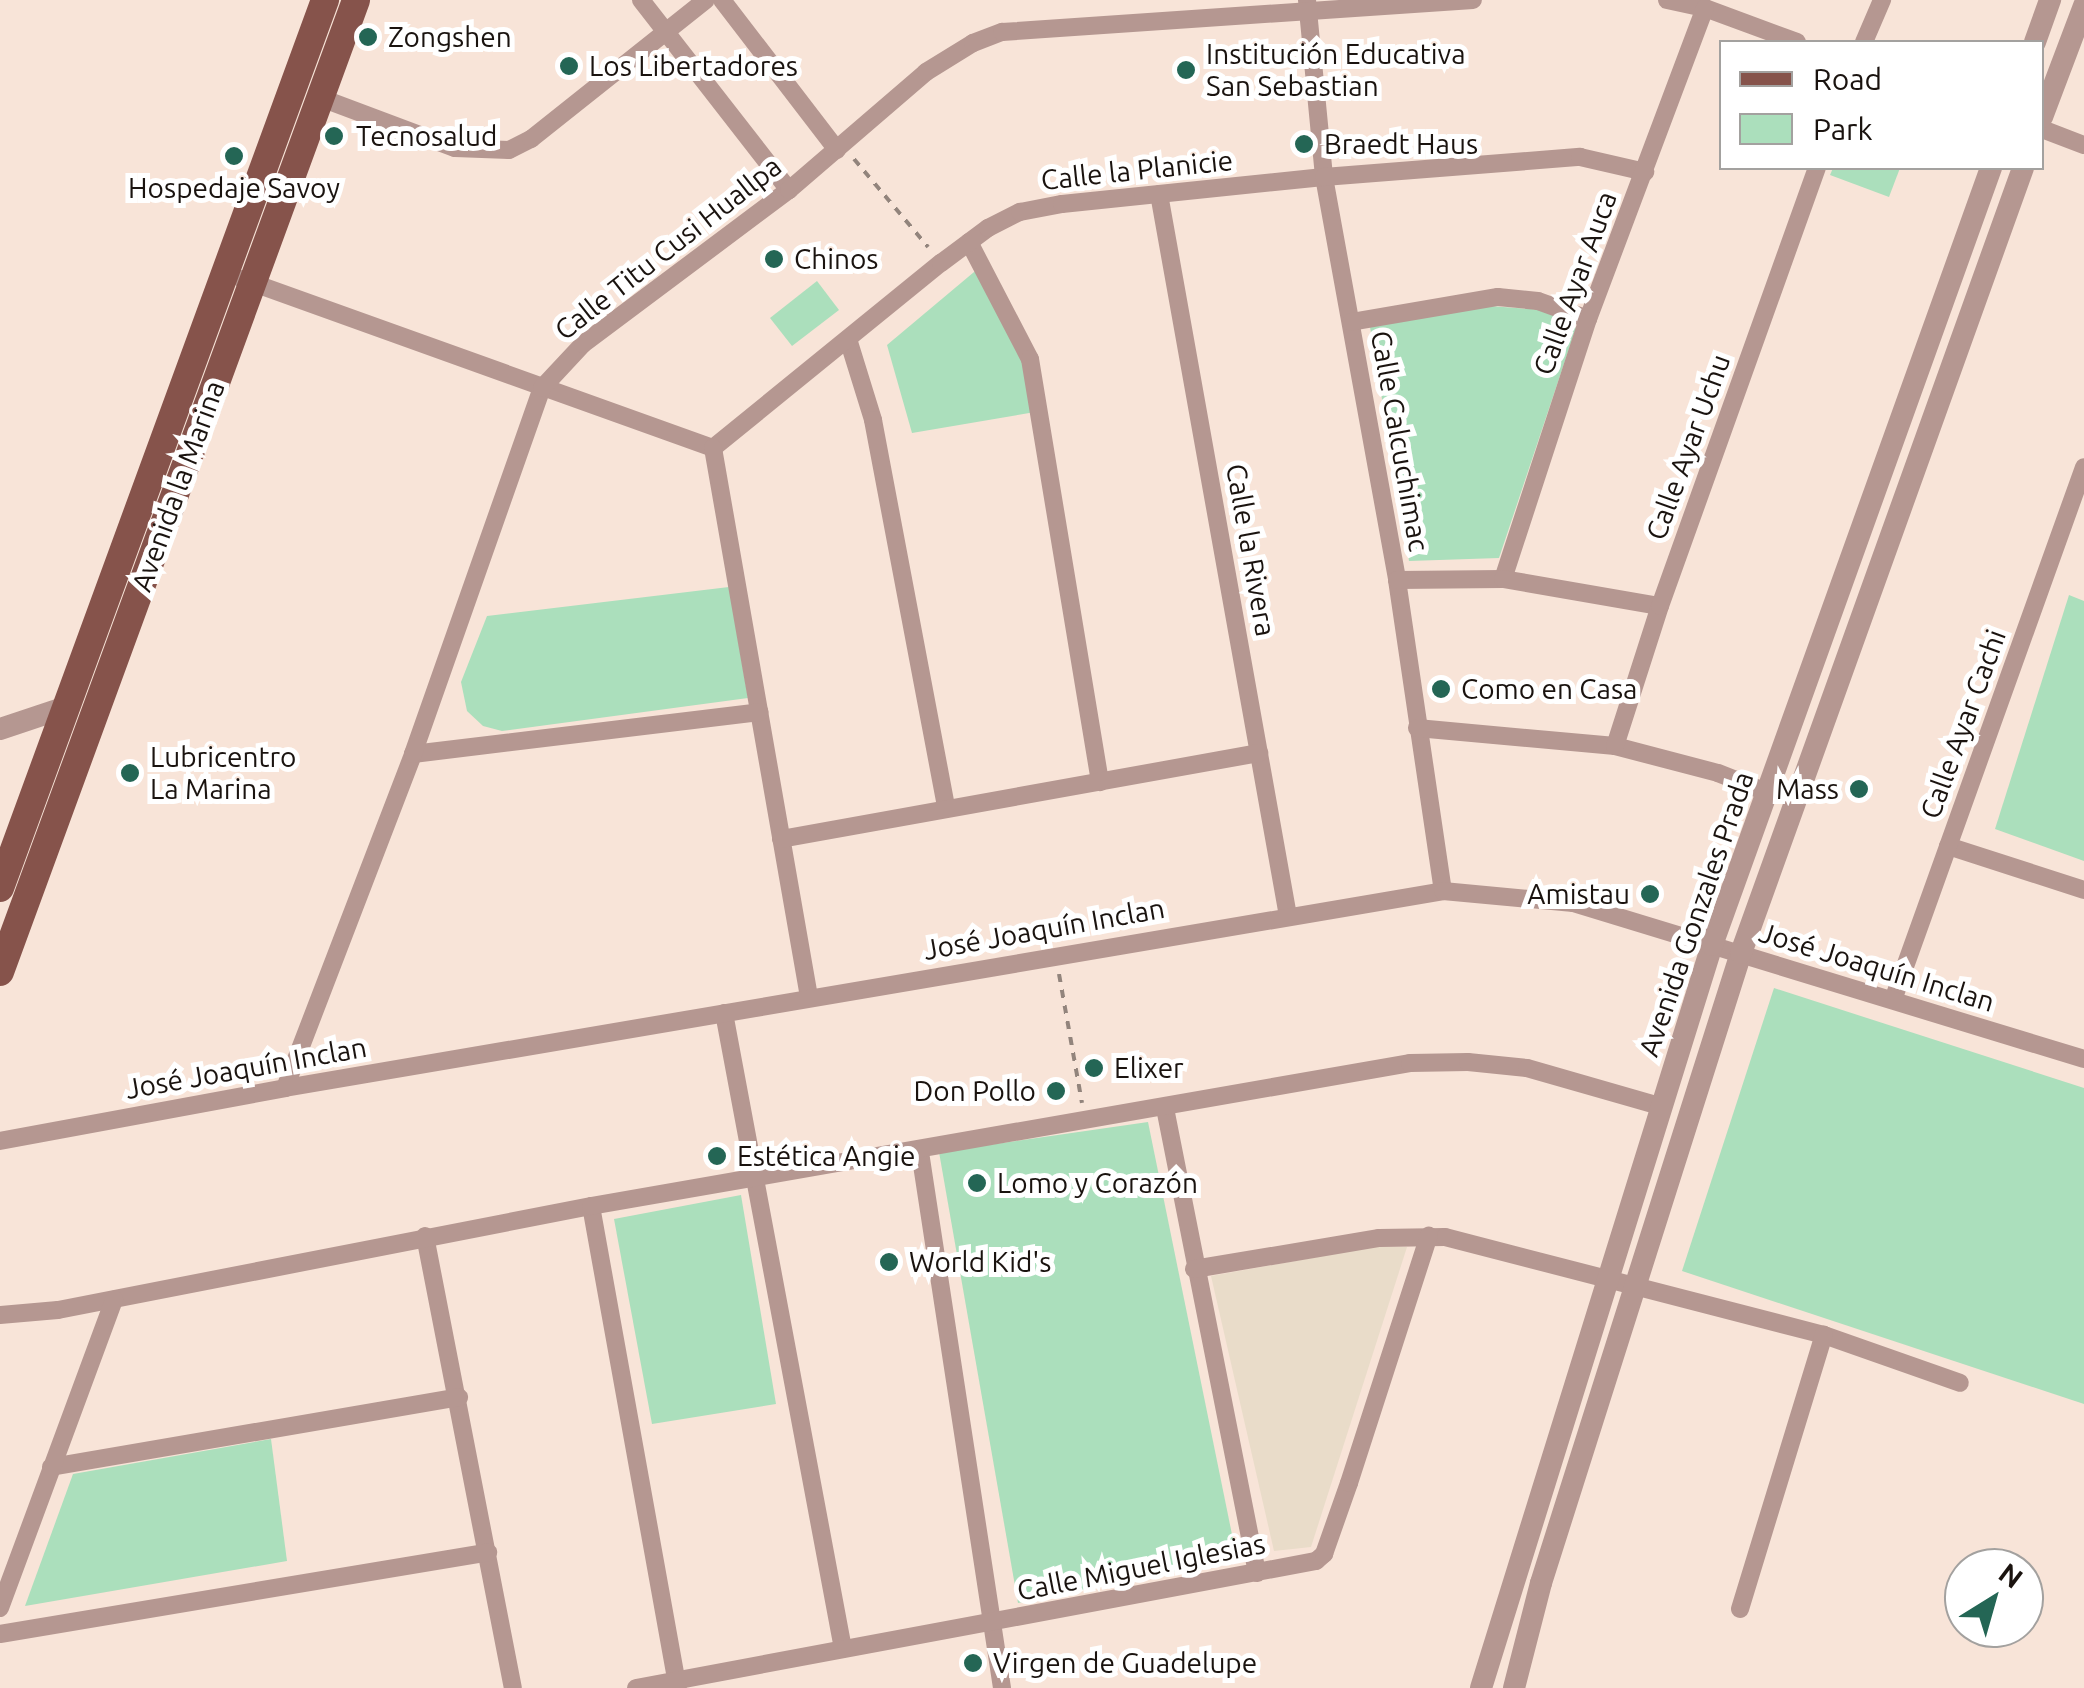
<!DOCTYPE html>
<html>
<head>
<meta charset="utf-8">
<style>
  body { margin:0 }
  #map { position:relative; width:2084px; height:1688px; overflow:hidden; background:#f8e4d8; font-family:Ubuntu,sans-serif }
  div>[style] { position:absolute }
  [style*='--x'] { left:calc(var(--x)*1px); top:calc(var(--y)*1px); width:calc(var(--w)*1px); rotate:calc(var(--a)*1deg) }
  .education>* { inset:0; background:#e9dcc9 }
  .green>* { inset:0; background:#abdfbc }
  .path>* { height:4px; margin-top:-2px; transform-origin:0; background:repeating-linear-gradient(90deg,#92847c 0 8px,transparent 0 16px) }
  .minor>* { height:18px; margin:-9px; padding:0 9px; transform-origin:9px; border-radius:9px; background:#b59791 }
  .tertiary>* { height:22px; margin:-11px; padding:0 11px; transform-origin:11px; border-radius:11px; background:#b59791 }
  .primary>* { height:28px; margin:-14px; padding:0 14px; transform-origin:14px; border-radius:14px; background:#86534b }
  .dots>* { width:28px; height:28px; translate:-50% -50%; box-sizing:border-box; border:5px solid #fff; border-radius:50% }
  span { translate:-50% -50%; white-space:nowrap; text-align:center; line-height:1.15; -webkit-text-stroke:10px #fff; paint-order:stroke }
  .poi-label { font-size:28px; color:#1a130f }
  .left { translate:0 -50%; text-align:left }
  .right { translate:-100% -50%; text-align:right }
  .street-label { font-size:28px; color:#1a130f }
  .legend { position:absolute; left:1719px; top:40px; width:325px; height:130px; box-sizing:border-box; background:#fff; border:2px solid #a3a19f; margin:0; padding:12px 18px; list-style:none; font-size:30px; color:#1a130f }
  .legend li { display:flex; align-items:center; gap:20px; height:50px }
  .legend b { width:50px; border:2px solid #a3a19f }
  .north { position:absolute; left:1944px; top:1548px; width:100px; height:100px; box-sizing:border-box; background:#fff; border:2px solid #a3a19f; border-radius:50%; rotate:37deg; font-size:28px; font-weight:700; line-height:40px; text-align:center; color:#1a130f }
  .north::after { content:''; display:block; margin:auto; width:35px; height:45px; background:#246655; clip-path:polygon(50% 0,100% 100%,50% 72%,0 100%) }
</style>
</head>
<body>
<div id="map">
  <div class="education">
    <i style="clip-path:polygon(1378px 1246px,1407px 1247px,1311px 1547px,1274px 1551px,1211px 1276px)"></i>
  </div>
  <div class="green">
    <i style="clip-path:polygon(1833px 168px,1900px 168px,1889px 197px,1830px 175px)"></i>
    <i style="clip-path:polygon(980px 267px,1014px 315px,1041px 411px,912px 433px,887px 345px)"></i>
    <i style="clip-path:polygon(817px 281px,839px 310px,792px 346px,770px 318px)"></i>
    <i style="clip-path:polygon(1477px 305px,1557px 311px,1576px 328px,1499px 558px,1409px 561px,1370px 327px)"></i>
    <i style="clip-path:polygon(729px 587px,748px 698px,502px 731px,483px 726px,467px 711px,461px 682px,487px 616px)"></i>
    <i style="clip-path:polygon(2069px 595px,2084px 601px,2084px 861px,1995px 829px)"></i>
    <i style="clip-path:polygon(1774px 988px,2084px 1088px,2084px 1404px,1682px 1271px)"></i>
    <i style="clip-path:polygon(1148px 1122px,1237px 1559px,1018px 1603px,939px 1152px)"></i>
    <i style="clip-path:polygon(741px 1195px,776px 1404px,652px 1424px,614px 1219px)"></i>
    <i style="clip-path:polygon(271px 1439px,287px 1561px,25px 1606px,73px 1474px)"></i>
  </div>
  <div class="path">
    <i style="--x:854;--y:159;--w:115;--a:49.9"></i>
    <i style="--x:1059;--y:974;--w:131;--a:79.9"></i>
  </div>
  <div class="minor">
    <i style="--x:641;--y:0;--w:241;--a:52.1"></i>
    <i style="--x:722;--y:0;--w:189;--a:52.5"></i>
    <i style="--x:1307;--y:0;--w:178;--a:84.5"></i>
    <i style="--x:1324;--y:177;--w:410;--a:79.7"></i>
    <i style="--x:1397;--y:580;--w:314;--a:81.6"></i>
    <i style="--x:1667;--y:0;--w:39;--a:12"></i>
    <i style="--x:1705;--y:8;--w:98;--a:20.3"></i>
    <i style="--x:1864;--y:42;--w:46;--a:-66.8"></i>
    <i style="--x:321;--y:98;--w:143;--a:20.5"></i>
    <i style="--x:455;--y:148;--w:54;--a:2.1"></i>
    <i style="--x:509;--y:150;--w:25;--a:-27"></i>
    <i style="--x:531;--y:139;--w:223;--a:-38.5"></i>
    <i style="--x:2042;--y:129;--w:45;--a:20.9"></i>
    <i style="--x:1159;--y:194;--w:733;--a:79.87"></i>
    <i style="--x:969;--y:242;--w:132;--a:62.5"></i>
    <i style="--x:1030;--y:359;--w:429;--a:80.6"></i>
    <i style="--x:242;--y:279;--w:500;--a:19.74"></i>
    <i style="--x:1351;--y:322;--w:149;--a:-9.7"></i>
    <i style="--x:1498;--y:297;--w:40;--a:5.7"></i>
    <i style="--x:1538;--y:301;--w:53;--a:19.8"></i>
    <i style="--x:848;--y:339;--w:85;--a:72.8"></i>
    <i style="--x:873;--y:420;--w:395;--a:79.3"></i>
    <i style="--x:713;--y:448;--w:294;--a:-39.1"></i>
    <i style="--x:941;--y:263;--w:59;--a:-36.7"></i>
    <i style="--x:988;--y:228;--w:36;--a:-27"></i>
    <i style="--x:1020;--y:212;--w:43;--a:-10.8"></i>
    <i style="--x:1062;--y:204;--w:263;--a:-5.9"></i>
    <i style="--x:1324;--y:177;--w:257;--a:-4.5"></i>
    <i style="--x:1580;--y:157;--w:67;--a:13"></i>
    <i style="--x:713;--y:448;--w:557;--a:80.08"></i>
    <i style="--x:1503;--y:579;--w:274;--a:-71.9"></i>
    <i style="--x:1588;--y:319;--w:332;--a:-69.4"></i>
    <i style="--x:1397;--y:580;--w:106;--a:-0.5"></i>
    <i style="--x:1503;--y:579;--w:159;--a:9.8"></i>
    <i style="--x:1417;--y:728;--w:199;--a:5.2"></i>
    <i style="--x:1615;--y:746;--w:106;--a:14.7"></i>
    <i style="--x:1718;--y:773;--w:55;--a:21.4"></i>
    <i style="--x:1615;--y:746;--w:147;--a:-72.2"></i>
    <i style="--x:1660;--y:606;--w:465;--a:-70.3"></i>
    <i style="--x:413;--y:754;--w:349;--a:-6.9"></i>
    <i style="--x:781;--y:839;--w:486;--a:-10.2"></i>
    <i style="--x:1948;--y:846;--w:143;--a:17.9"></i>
    <i style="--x:1893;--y:1000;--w:566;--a:-70.28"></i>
    <i style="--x:724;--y:1013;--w:647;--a:79.4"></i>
    <i style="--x:285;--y:1088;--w:358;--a:-69"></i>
    <i style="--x:413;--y:754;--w:388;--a:-70.6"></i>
    <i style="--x:542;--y:388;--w:60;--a:-47"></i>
    <i style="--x:583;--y:344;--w:257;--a:-36.8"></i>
    <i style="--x:789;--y:190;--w:181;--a:-40.7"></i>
    <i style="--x:926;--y:72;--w:55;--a:-31.7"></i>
    <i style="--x:973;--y:43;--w:31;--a:-21"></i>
    <i style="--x:1002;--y:32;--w:472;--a:-3.9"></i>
    <i style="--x:1165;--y:1108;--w:474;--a:78.8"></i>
    <i style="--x:0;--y:1141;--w:290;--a:-10.5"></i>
    <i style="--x:285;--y:1088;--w:1175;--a:-9.65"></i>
    <i style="--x:1443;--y:891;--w:131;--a:5.3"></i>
    <i style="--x:1573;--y:903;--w:534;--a:16.98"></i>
    <i style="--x:920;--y:1152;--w:542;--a:81.3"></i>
    <i style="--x:591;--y:1206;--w:490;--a:79.8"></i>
    <i style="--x:425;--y:1236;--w:460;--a:79"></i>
    <i style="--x:1194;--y:1269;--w:188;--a:-9.5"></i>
    <i style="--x:1379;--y:1238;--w:66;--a:-0.9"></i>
    <i style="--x:1445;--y:1237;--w:391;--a:14.5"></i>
    <i style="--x:1824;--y:1335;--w:144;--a:19.4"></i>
    <i style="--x:0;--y:1315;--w:58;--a:-4.9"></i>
    <i style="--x:58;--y:1310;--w:543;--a:-11.04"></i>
    <i style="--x:591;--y:1206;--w:831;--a:-9.9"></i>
    <i style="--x:1410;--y:1063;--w:58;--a:-1"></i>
    <i style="--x:1468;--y:1062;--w:59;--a:5.8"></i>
    <i style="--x:1527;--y:1068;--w:141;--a:16"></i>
    <i style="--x:51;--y:1467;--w:414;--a:-9.7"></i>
    <i style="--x:0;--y:1608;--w:329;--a:-69.7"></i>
    <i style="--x:1740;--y:1609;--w:287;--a:-73"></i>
    <i style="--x:0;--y:1634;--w:495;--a:-9.5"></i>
    <i style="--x:636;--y:1688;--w:692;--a:-10.58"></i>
    <i style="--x:1316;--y:1561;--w:11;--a:-41"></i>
    <i style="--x:1324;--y:1554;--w:75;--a:-70.6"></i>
    <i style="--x:1349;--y:1483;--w:260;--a:-72.1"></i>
  </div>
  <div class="tertiary">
    <i style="--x:2035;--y:42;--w:45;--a:-70.3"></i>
    <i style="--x:2042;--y:117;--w:119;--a:-69.3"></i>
    <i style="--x:0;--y:729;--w:70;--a:-18.4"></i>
    <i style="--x:1481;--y:1688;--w:778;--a:-72.73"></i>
    <i style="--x:1712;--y:945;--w:826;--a:-70.25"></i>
    <i style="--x:1514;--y:1688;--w:108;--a:-75.6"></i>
    <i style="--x:1541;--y:1583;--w:661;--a:-72.39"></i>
    <i style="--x:1741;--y:953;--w:834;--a:-70.24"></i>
  </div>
  <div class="primary">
    <i style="--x:0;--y:888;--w:946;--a:-69.9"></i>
    <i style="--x:0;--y:972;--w:1035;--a:-69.88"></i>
  </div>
  <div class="dots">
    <i style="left:368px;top:37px;background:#246655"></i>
    <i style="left:569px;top:66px;background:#246655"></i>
    <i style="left:1186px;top:70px;background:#246655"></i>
    <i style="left:334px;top:136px;background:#246655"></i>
    <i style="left:1304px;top:144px;background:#246655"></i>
    <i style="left:234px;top:156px;background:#246655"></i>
    <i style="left:774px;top:259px;background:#246655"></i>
    <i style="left:1441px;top:689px;background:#246655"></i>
    <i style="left:130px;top:773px;background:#246655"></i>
    <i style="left:1859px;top:789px;background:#246655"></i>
    <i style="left:1650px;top:894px;background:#246655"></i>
    <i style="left:1094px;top:1068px;background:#246655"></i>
    <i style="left:1056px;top:1091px;background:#246655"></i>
    <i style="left:717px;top:1156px;background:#246655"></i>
    <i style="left:977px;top:1183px;background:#246655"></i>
    <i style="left:889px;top:1262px;background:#246655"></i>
    <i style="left:973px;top:1663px;background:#246655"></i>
  </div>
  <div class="poi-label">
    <span class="left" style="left:388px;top:37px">Zongshen</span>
    <span class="left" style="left:1206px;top:70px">Institución Educativa<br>San Sebastian</span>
    <span class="left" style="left:589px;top:66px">Los Libertadores</span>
    <span class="left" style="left:356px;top:136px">Tecnosalud</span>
    <span class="left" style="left:1324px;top:144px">Braedt Haus</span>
    <span style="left:234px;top:188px">Hospedaje Savoy</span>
    <span class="left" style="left:794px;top:259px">Chinos</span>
    <span class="left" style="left:1461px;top:689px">Como en Casa</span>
    <span class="left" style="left:150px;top:773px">Lubricentro<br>La Marina</span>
    <span class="right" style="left:1839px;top:789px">Mass</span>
    <span class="right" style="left:1630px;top:894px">Amistau</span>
    <span class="left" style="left:1114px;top:1068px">Elixer</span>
    <span class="right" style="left:1036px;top:1091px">Don Pollo</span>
    <span class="left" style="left:737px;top:1156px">Estética Angie</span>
    <span class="left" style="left:997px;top:1183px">Lomo y Corazón</span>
    <span class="left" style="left:909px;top:1262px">World Kid's</span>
    <span class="left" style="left:993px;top:1663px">Virgen de Guadelupe</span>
  </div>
  <div class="street-label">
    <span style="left:1137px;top:170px;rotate:-6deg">Calle la Planicie</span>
    <span style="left:668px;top:248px;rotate:-38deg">Calle Titu Cusi Huallpa</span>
    <span style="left:1575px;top:283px;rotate:-70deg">Calle Ayar Auca</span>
    <span style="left:1400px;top:441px;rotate:80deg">Calle Calcuchimac</span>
    <span style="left:1688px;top:447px;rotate:-70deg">Calle Ayar Uchu</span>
    <span style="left:178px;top:486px;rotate:-70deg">Avenida la Marina</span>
    <span style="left:1251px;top:550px;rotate:80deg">Calle la Rivera</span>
    <span style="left:1963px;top:724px;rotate:-70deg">Calle Ayar Cachi</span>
    <span style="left:1696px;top:914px;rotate:-71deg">Avenida Gonzales Prada</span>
    <span style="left:1044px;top:929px;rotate:-10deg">José Joaquín Inclan</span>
    <span style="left:1877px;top:967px;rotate:17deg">José Joaquín Inclan</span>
    <span style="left:246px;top:1068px;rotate:-10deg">José Joaquín Inclan</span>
    <span style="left:1141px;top:1567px;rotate:-11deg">Calle Miguel Iglesias</span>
  </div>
  <ul class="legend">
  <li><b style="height:12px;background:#86534b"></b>Road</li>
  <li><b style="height:28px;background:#abdfbc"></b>Park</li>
  </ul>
  <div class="north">N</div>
</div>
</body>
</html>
